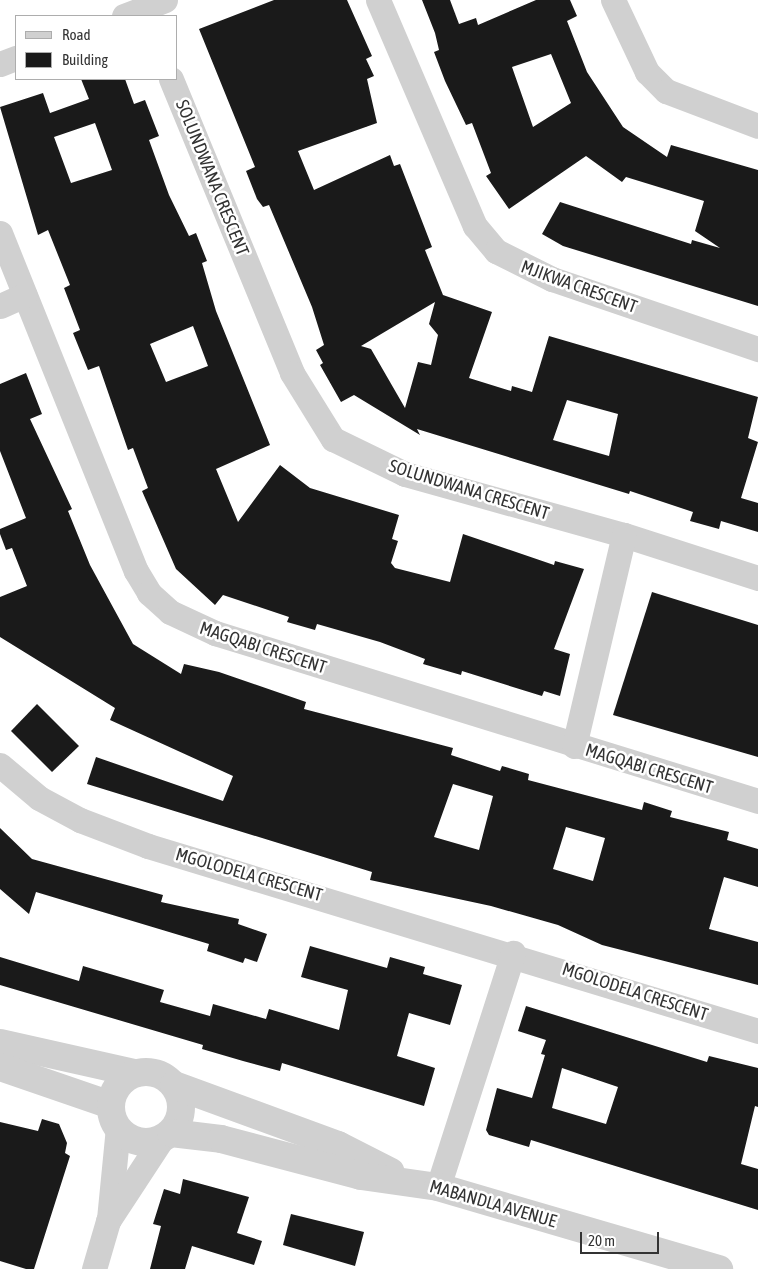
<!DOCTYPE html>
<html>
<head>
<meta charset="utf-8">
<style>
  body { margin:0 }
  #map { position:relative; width:758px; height:1269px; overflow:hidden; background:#fff; font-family:"Asap Condensed",sans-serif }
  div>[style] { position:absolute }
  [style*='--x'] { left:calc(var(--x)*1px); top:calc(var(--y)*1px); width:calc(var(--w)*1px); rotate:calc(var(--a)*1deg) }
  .building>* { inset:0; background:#1a1a1a }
  .minor>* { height:25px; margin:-12.5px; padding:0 12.5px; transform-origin:12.5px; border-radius:12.5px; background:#d0d0d0 }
  .tertiary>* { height:28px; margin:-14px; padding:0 14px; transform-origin:14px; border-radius:14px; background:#d0d0d0 }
  .tertiary>.ring { margin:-14px; padding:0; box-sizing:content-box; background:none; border:28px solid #d0d0d0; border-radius:50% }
  span { translate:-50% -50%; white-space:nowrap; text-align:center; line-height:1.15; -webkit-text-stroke:5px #fff; paint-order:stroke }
  .street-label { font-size:18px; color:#333 }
  .legend { position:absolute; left:15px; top:15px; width:162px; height:65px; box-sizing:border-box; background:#fff; border:1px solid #adadad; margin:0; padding:6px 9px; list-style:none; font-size:15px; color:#333 }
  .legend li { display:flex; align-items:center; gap:10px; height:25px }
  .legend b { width:25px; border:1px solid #adadad }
  .scale { position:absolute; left:580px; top:1232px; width:79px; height:22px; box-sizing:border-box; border:2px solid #333; border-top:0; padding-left:6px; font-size:15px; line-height:18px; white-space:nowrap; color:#333; -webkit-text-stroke:4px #fff; paint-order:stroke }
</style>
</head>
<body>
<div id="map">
  <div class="building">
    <i style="clip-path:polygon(evenodd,274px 0,347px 0,372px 56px,366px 59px,374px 76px,367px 79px,377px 123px,298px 151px,314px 190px,390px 155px,394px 166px,400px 164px,432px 247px,425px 250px,443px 295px,492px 312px,469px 378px,511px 391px,512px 386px,532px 392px,549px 336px,758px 397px,748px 438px,758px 442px,741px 498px,758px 503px,758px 532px,721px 521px,719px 529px,690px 521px,693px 512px,630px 491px,629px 494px,417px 429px,420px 435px,354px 395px,341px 402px,320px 365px,323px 363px,316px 350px,324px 345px,312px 307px,269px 205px,263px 207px,257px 199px,246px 171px,255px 167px,199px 29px,274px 0,435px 302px,429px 324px,438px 335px,431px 365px,418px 362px,405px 408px,371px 349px,361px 346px,435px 302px,274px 0,567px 400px,618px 414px,609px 456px,553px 440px,567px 400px)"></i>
    <i style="clip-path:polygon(evenodd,422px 0,450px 0,459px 24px,476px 18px,478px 25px,536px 0,570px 0,577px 16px,567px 21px,587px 72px,623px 127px,667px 157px,671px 145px,758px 170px,758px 306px,563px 246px,542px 234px,560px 202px,691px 244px,692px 240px,720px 248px,695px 231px,704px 201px,626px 177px,622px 182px,586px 156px,509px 209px,486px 176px,491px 173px,472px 123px,466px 125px,445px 81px,434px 52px,439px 50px,435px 33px,422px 0,551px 54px,571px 103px,533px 127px,512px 67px,551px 54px)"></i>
    <i style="clip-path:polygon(evenodd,81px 79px,125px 79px,134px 104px,145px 100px,159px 136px,149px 140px,169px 195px,189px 236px,196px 233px,207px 261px,202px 263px,216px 311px,270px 445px,216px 469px,238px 522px,280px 465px,310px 488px,399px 515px,392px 539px,398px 541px,391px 563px,395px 568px,450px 582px,463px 534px,554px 565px,555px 561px,584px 569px,554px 649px,570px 654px,560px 696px,544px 691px,542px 696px,462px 671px,461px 675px,423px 664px,425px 659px,380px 642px,317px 624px,315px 630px,287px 622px,289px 617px,223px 595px,215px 605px,176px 569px,142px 491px,148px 488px,133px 448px,128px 450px,99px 366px,88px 370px,73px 333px,80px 330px,64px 288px,70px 285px,48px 230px,38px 235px,0 107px,43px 93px,50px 113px,89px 99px,81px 79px,95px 123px,112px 170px,71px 183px,54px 137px,95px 123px,81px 79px,193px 326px,208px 366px,166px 382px,150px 344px,193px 326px)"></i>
    <i style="clip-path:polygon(evenodd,26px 373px,42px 414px,30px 419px,72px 509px,68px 511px,90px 565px,133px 644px,181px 674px,184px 664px,219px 672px,306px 702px,304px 709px,453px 748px,451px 755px,500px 771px,502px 766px,529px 774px,528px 780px,642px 810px,644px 802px,672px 811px,670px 817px,729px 832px,727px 840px,758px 849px,758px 887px,724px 877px,709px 929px,758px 942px,758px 985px,602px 945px,558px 925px,491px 906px,370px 880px,372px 872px,87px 784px,96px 757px,223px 801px,233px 776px,110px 720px,115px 708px,0 637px,0 597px,27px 586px,12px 548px,6px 550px,0 534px,0 529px,26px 518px,0 451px,0 384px,26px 373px,453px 784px,493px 796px,479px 850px,434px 837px,453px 784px,26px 373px,566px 827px,605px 838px,593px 881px,553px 869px,566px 827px)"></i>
    <i style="clip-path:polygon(652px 592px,758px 625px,758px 757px,613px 715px)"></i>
    <i style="clip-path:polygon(37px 704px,79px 746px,52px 772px,11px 731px)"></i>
    <i style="clip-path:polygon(0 828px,32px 859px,163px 895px,161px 902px,239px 919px,238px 924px,267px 934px,257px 962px,245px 958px,243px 963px,207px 951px,209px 944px,36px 892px,29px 914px,0 889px)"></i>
    <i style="clip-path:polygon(310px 946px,387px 968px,390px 957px,425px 967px,423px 974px,462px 985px,450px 1025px,409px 1013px,397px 1056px,435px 1068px,424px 1106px,282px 1063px,280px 1071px,243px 1061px,202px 1049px,203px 1045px,0 985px,0 957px,79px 981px,83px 966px,164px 990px,160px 1002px,210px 1016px,213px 1004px,266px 1019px,269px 1009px,339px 1030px,348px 990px,301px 977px)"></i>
    <i style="clip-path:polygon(evenodd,526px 1006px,707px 1062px,709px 1056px,758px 1068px,758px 1107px,755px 1106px,741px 1164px,758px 1169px,758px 1210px,531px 1140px,529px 1147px,489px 1135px,486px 1130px,497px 1088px,532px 1098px,545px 1055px,541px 1054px,546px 1040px,518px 1031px,526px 1006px,562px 1068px,618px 1087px,606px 1124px,552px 1108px,562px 1068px)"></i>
    <i style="clip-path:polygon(42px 1119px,59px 1124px,67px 1143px,65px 1153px,70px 1156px,34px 1269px,26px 1269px,0 1261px,0 1122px,38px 1131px)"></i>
    <i style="clip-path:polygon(183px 1179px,249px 1197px,237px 1233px,262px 1241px,254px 1265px,192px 1246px,185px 1269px,150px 1269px,161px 1226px,153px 1224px,164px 1189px,180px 1194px)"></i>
    <i style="clip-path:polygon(291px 1214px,364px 1232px,355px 1266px,283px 1245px)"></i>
  </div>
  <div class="minor">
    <i style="--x:378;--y:0;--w:246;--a:66.8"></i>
    <i style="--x:475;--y:226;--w:33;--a:50"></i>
    <i style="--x:496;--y:251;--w:63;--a:26.6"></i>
    <i style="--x:552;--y:279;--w:218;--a:18.8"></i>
    <i style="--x:613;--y:0;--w:80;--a:64.7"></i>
    <i style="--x:647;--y:72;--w:27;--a:45"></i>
    <i style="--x:666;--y:91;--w:98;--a:20.8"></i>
    <i style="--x:124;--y:16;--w:44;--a:-21.3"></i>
    <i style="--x:0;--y:64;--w:17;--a:-21"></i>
    <i style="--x:171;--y:79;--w:318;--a:67.6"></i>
    <i style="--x:292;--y:373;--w:78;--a:58.2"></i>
    <i style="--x:333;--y:439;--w:80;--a:25.9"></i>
    <i style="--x:405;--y:474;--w:227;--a:15.6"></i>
    <i style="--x:624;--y:535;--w:141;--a:17.8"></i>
    <i style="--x:0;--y:233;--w:364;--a:68.1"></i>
    <i style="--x:136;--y:571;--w:26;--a:59"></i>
    <i style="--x:149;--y:593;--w:28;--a:42"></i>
    <i style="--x:170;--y:612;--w:50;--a:25"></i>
    <i style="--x:215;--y:633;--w:568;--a:17.19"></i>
    <i style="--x:0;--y:306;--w:27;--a:-24"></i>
    <i style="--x:574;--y:746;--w:217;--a:-76.7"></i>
    <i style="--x:0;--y:765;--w:51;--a:40.2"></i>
    <i style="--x:39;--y:798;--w:47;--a:28.2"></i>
    <i style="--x:80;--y:820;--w:73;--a:20.9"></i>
    <i style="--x:148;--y:846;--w:637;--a:16.87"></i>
    <i style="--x:438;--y:1187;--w:246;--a:-72.2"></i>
    <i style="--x:109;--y:1219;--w:91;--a:-84.4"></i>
    <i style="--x:94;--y:1269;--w:50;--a:-73.7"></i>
    <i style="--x:108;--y:1221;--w:97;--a:-56.8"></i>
  </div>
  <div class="tertiary">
    <i style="--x:0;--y:1043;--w:137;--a:12.6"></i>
    <i style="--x:0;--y:1067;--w:117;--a:18.9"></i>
    <i class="ring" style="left:111px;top:1072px;width:42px;height:42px"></i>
    <i style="--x:174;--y:1085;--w:175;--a:20.1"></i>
    <i style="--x:338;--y:1145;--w:59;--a:27"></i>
    <i style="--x:171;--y:1133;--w:50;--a:6.8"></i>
    <i style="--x:221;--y:1139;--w:145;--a:14.8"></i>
    <i style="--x:361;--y:1176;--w:78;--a:8.1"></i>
    <i style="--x:438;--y:1187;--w:293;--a:16.3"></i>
  </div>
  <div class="street-label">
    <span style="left:212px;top:178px;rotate:68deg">SOLUNDWANA CRESCENT</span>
    <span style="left:579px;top:287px;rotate:20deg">MJIKWA CRESCENT</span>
    <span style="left:469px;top:490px;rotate:17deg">SOLUNDWANA CRESCENT</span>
    <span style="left:263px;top:648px;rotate:18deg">MAGQABI CRESCENT</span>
    <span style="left:649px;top:769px;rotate:17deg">MAGQABI CRESCENT</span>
    <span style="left:249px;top:875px;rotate:16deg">MGOLODELA CRESCENT</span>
    <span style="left:635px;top:992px;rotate:18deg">MGOLODELA CRESCENT</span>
    <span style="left:493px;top:1204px;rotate:16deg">MABANDLA AVENUE</span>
  </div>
  <ul class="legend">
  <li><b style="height:6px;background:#d0d0d0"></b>Road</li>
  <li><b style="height:14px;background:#1a1a1a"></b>Building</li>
  </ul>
  <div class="scale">20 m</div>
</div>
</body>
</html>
